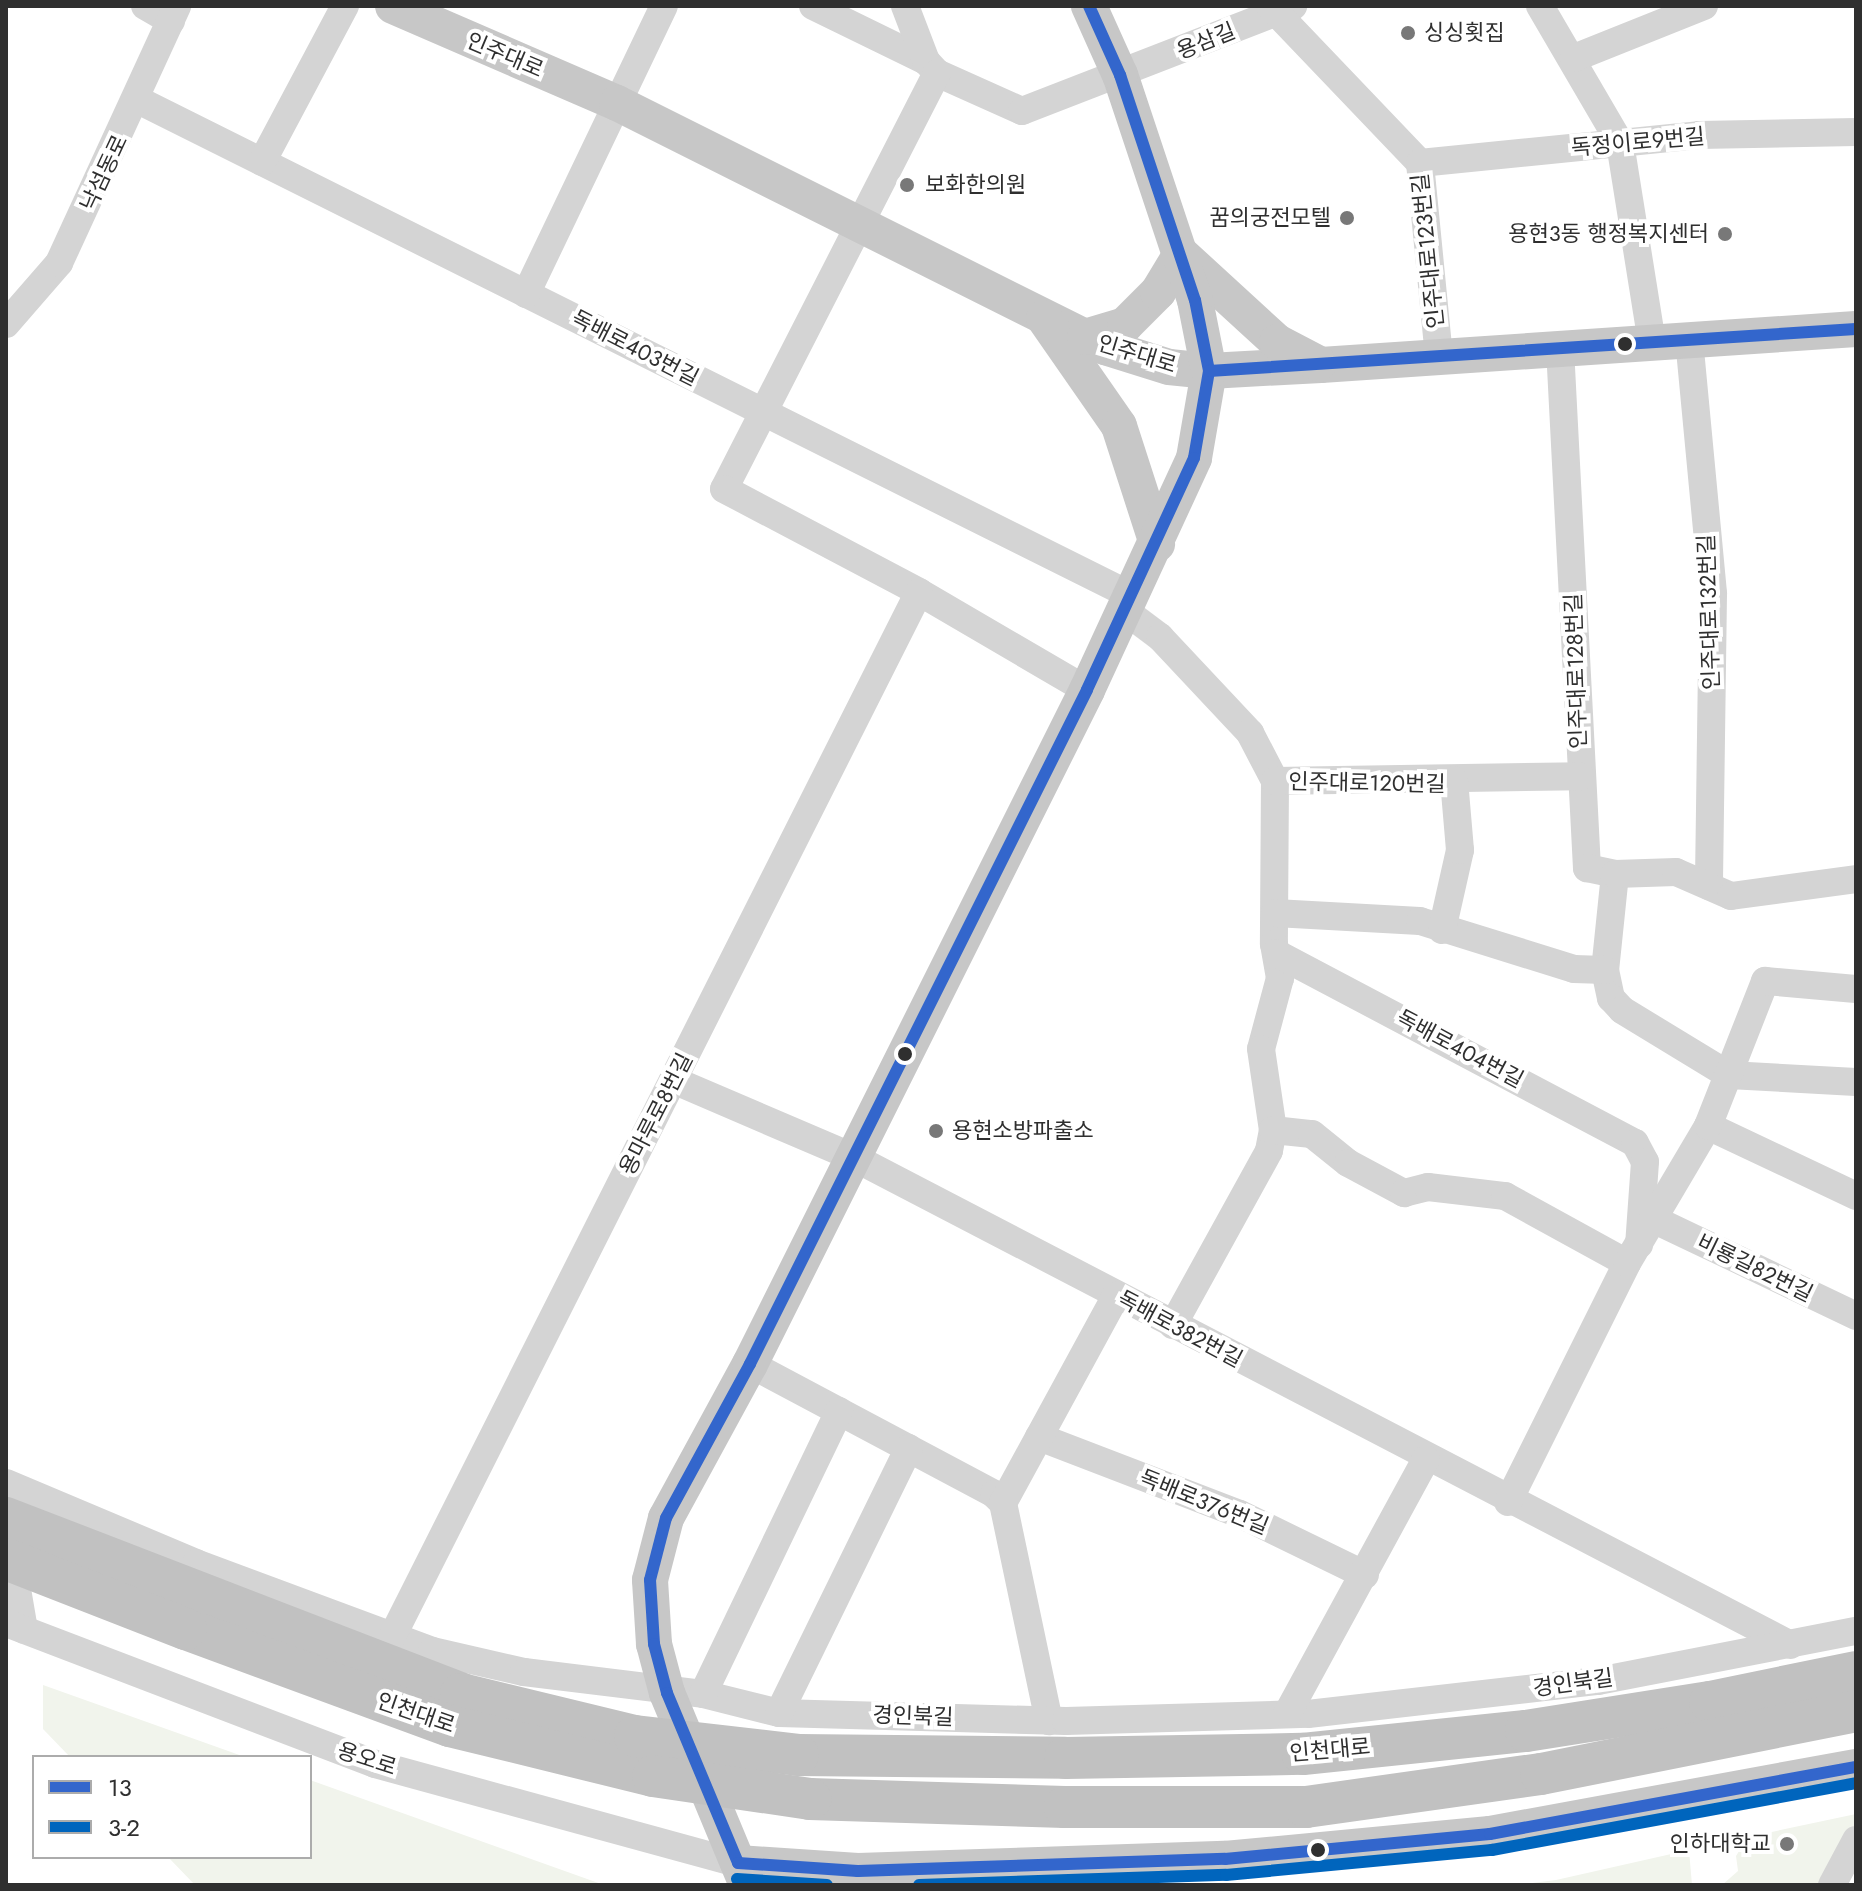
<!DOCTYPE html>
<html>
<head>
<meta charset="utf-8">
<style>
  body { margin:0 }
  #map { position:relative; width:1862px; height:1891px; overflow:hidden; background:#fff; font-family:Jost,"Noto Sans KR",sans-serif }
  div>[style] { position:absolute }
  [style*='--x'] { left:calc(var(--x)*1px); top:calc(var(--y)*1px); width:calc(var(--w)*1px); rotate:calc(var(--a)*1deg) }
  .green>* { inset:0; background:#f1f4ec }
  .minor>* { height:28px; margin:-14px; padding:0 14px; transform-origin:14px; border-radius:14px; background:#d4d4d4 }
  .major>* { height:36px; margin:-18px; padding:0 18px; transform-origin:18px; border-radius:18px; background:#c7c7c7 }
  .highway>* { height:42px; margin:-21px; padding:0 21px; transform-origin:21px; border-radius:21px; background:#c1c1c1 }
  .highway-bridge>* { height:42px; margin:-21px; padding:0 21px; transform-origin:21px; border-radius:21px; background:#c1c1c1 }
  .bus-1>* { height:12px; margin:-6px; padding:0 6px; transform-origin:6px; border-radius:6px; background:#36c }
  .bus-2>* { height:12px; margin:-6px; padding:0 6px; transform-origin:6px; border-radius:6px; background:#0065bd }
  .dots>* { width:22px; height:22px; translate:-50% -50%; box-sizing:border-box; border:4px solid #fff; border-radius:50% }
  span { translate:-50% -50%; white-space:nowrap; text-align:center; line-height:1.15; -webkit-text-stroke:8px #fff; paint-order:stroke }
  .poi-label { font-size:22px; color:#2f2f2f }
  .left { translate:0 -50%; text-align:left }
  .right { translate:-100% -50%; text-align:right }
  .street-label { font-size:22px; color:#2f2f2f }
  .frame { position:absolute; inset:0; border:8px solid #2f2f2f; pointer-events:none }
  .legend { position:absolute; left:32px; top:1755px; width:280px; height:104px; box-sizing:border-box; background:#fff; border:2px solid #acacac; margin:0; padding:10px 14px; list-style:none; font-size:24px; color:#2f2f2f }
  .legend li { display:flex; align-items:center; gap:16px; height:40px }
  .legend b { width:40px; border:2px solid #acacac }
</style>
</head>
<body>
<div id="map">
  <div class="green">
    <i style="clip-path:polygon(43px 1685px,245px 1757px,70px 1757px,43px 1729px)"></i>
    <i style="clip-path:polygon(310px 1780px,604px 1885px,195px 1885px,168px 1857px,310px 1857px)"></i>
    <i style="clip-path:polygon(1856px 1814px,1856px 1826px,1825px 1885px,1722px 1885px,1738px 1871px,1736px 1856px,1748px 1837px)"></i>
    <i style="clip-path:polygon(1689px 1850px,1692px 1885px,1516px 1885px,1556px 1880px)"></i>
  </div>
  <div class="minor">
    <i style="--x:145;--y:6;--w:30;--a:30"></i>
    <i style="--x:813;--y:6;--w:126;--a:26"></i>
    <i style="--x:926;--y:61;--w:16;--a:47"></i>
    <i style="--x:937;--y:73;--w:93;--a:24.1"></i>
    <i style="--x:1022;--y:111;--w:291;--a:-21.2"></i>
    <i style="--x:905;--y:6;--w:59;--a:69.1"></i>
    <i style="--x:1270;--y:6;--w:217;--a:46.3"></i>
    <i style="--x:1420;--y:163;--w:194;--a:84.4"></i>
    <i style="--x:1540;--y:6;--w:159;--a:59.7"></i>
    <i style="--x:1620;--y:143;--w:202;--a:80.9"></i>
    <i style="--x:1574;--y:58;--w:140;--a:-21.8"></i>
    <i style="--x:937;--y:73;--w:467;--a:117.1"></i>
    <i style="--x:724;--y:489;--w:221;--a:27.8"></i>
    <i style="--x:919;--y:592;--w:194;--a:30.3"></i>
    <i style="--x:138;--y:100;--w:1111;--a:26.52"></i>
    <i style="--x:262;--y:162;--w:177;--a:-62"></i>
    <i style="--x:1420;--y:163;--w:280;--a:-5.7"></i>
    <i style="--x:1699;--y:135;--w:157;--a:-1.1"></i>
    <i style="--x:526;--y:294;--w:319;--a:-64.4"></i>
    <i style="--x:6;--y:324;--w:81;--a:-49"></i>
    <i style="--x:59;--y:263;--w:283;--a:-65.3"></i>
    <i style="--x:1689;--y:339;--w:256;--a:84.6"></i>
    <i style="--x:1713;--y:594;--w:292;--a:90.8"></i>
    <i style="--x:1560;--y:348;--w:521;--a:87.03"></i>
    <i style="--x:1587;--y:868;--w:29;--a:12"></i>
    <i style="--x:1615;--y:874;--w:97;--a:95.9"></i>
    <i style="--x:1605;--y:970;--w:29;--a:78"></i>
    <i style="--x:1611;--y:998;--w:16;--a:47"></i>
    <i style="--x:1622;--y:1010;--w:125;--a:31.3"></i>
    <i style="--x:1729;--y:1075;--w:127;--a:3.2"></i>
    <i style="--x:1124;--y:610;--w:45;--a:36.9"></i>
    <i style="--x:1160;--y:637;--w:132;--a:46.8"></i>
    <i style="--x:1250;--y:733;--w:54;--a:62.5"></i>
    <i style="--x:1275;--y:781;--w:163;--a:90.4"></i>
    <i style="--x:1274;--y:944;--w:35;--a:80"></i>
    <i style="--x:1280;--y:978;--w:73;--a:105"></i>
    <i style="--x:1261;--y:1049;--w:82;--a:81.6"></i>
    <i style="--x:1273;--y:1130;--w:21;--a:101"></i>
    <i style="--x:1269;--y:1151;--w:199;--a:118.9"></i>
    <i style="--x:1275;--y:781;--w:305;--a:-0.9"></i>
    <i style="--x:1615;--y:874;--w:61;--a:-1.9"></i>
    <i style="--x:1676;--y:872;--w:60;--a:23.6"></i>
    <i style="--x:1731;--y:896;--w:126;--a:-7.7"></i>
    <i style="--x:1275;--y:913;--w:145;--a:3.2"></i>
    <i style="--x:1420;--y:921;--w:161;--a:17.3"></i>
    <i style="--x:1574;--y:969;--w:31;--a:2"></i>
    <i style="--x:1442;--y:930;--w:82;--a:-77.3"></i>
    <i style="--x:1460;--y:850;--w:70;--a:-94.9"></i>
    <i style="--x:1276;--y:953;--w:406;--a:27.9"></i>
    <i style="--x:1635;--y:1143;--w:21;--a:62"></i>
    <i style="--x:1645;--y:1162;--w:83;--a:94.1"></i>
    <i style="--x:673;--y:1080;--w:196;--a:23.2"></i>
    <i style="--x:853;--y:1157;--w:1057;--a:27.49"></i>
    <i style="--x:1708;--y:1126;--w:164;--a:25.3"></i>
    <i style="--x:1273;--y:1130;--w:39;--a:6"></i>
    <i style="--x:1312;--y:1134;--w:46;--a:38.9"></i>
    <i style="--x:1348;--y:1163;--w:64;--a:28.2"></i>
    <i style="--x:1404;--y:1193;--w:25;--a:-14"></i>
    <i style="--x:1428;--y:1187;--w:78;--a:6.7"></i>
    <i style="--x:1505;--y:1196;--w:139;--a:28.8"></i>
    <i style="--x:1655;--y:1220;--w:223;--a:25.5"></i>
    <i style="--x:750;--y:1364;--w:276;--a:28"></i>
    <i style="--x:994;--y:1494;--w:13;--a:45"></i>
    <i style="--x:1003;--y:1503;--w:223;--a:78.1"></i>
    <i style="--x:1039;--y:1437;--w:215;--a:21"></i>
    <i style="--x:1240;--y:1514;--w:139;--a:26"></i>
    <i style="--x:6;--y:1483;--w:206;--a:22.8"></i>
    <i style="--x:196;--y:1563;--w:252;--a:20.4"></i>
    <i style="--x:432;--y:1651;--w:94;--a:12.9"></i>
    <i style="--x:524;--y:1672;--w:180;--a:7"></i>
    <i style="--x:703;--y:1694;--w:78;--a:14"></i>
    <i style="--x:779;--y:1713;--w:287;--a:1.6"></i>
    <i style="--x:1066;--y:1721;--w:242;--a:-1.7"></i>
    <i style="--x:1308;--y:1714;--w:292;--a:-6.5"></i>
    <i style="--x:1598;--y:1681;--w:263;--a:-11"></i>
    <i style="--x:1508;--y:1502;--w:267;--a:-63.5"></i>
    <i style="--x:1627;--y:1263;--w:159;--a:-59.4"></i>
    <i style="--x:1708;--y:1126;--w:156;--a:-68.5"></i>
    <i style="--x:1765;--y:981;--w:91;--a:5"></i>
    <i style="--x:1003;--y:1503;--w:236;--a:-61.4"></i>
    <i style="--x:10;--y:1548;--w:83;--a:80.3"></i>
    <i style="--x:6;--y:1623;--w:395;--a:20.9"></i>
    <i style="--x:375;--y:1764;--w:376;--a:15.3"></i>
    <i style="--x:392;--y:1637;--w:1170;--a:-63.24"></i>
    <i style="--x:703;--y:1694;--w:314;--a:-64.3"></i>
    <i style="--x:779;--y:1713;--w:295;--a:-63.9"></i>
    <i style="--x:1287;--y:1714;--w:290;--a:-61.4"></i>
    <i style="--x:1832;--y:1885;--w:51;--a:-61.9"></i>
  </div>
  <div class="major">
    <i style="--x:393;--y:6;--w:244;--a:23.4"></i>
    <i style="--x:617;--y:103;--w:546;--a:26.57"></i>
    <i style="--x:1105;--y:347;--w:67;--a:17.4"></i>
    <i style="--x:1169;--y:367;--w:40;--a:5.7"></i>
    <i style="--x:1209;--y:371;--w:112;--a:-3.1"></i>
    <i style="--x:1321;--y:365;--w:536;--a:-3.85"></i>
    <i style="--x:1044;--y:318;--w:131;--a:55.2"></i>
    <i style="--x:1119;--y:426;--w:124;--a:72.1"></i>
    <i style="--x:1085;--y:337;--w:42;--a:-16.7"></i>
    <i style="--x:1125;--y:325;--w:47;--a:-45"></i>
    <i style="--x:1158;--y:292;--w:44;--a:-58.8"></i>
    <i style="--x:1181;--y:254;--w:130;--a:42.5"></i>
    <i style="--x:1277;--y:342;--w:47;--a:27.6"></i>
    <i style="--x:738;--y:1863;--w:120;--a:3.8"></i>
    <i style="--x:858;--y:1871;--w:367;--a:-1.9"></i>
    <i style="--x:1225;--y:1859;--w:266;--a:-5.4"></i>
    <i style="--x:1490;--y:1834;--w:372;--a:-10.4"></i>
    <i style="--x:747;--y:1885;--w:208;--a:-112.6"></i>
    <i style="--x:667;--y:1693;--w:51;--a:-104.9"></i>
    <i style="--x:654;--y:1644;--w:64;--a:-93.6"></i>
    <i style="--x:650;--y:1580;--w:64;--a:-75.5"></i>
    <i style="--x:666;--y:1518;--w:175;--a:-61.4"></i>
    <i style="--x:750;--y:1364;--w:754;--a:-63.43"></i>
    <i style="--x:1087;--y:690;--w:255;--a:-65.2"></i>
    <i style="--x:1194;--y:458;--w:88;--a:-80.2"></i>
    <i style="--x:1209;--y:371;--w:72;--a:-101.2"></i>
    <i style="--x:1195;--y:300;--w:237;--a:-108.4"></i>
    <i style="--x:1120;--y:75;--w:76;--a:-114.2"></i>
  </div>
  <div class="highway">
    <i style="--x:6;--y:1518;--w:488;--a:21.1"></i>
    <i style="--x:461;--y:1694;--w:179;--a:13.6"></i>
    <i style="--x:186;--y:1629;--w:281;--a:20.2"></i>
    <i style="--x:450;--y:1726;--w:209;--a:13.8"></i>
    <i style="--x:798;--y:1755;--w:267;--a:0.6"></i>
    <i style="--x:1065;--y:1758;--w:238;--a:-1"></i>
    <i style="--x:1303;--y:1754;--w:224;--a:-5.9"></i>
    <i style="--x:1526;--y:1731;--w:186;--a:-9"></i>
    <i style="--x:1710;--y:1702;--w:149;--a:-11.6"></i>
    <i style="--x:810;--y:1799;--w:255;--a:1.8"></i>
    <i style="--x:1065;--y:1807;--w:241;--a:0"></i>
    <i style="--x:1306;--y:1807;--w:237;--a:-8"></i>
    <i style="--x:1541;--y:1774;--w:321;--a:-11.3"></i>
  </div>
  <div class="highway-bridge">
    <i style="--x:6;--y:1559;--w:193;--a:21.3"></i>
    <i style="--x:635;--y:1736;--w:164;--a:6.6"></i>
    <i style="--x:653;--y:1776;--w:159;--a:8.3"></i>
  </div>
  <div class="bus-1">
    <i style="--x:1089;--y:6;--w:76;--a:65.8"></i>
    <i style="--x:1120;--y:75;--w:237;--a:71.6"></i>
    <i style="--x:1195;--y:300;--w:72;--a:78.8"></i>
    <i style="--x:1209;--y:371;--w:88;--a:99.8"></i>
    <i style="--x:1194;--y:458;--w:255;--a:114.8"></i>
    <i style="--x:1087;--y:690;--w:754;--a:116.57"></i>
    <i style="--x:750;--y:1364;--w:175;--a:118.6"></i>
    <i style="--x:666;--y:1518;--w:64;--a:104.5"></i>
    <i style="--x:650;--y:1580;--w:64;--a:86.4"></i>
    <i style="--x:654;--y:1644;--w:51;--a:75.1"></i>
    <i style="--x:667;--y:1693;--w:184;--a:67.3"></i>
    <i style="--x:738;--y:1863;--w:120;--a:3.8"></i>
    <i style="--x:858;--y:1871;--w:367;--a:-1.9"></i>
    <i style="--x:1225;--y:1859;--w:266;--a:-5.4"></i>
    <i style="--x:1490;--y:1834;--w:372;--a:-10.4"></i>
    <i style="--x:1209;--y:371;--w:648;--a:-3.71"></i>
  </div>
  <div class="bus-2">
    <i style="--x:737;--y:1879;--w:90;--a:3.8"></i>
    <i style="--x:919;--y:1885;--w:307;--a:-1.9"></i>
    <i style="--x:1226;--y:1875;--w:267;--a:-5.4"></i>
    <i style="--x:1492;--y:1850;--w:370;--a:-10.4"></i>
  </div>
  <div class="dots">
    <i style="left:1408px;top:33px;background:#787878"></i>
    <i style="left:907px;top:185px;background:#787878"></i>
    <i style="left:1347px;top:218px;background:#787878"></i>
    <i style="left:1725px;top:234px;background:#787878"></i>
    <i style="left:1625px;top:344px;background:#2f2f2f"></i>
    <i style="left:905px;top:1054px;background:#2f2f2f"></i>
    <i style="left:936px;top:1131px;background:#787878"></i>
    <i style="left:1787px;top:1844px;background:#787878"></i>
    <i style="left:1318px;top:1850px;background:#2f2f2f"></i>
  </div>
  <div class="poi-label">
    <span class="left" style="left:1424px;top:33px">싱싱횟집</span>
    <span class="left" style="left:925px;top:185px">보화한의원</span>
    <span class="right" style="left:1331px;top:218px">꿈의궁전모텔</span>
    <span class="right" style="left:1709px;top:234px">용현3동 행정복지센터</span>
    <span class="left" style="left:952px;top:1131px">용현소방파출소</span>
    <span class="right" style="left:1771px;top:1844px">인하대학교</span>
  </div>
  <div class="street-label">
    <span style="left:1206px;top:41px;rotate:-22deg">용삼길</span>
    <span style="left:505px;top:55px;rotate:23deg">인주대로</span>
    <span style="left:1638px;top:142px;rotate:-5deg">독정이로9번길</span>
    <span style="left:104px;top:173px;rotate:-65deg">낙섬동로</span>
    <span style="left:1428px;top:251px;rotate:-96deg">인주대로123번길</span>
    <span style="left:635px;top:348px;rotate:27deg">독배로403번길</span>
    <span style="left:1137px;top:354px;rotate:17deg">인주대로</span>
    <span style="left:1709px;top:612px;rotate:-92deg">인주대로132번길</span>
    <span style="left:1576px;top:671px;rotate:-92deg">인주대로128번길</span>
    <span style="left:1367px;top:783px;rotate:1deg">인주대로120번길</span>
    <span style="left:1460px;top:1049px;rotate:28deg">독배로404번길</span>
    <span style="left:656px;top:1114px;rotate:-63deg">용마루로8번길</span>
    <span style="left:1755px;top:1268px;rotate:26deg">비룡길82번길</span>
    <span style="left:1180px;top:1329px;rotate:28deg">독배로382번길</span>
    <span style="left:1204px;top:1502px;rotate:22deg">독배로376번길</span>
    <span style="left:1573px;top:1683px;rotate:-8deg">경인북길</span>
    <span style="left:416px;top:1713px;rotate:19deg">인천대로</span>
    <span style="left:913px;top:1716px;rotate:2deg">경인북길</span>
    <span style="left:1330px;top:1750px;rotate:-5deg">인천대로</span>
    <span style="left:367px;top:1759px;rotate:18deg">용오로</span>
  </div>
  <div class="frame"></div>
  <ul class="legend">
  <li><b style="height:10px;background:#36c"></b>13</li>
  <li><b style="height:10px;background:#0065bd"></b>3-2</li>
  </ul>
</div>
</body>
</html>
